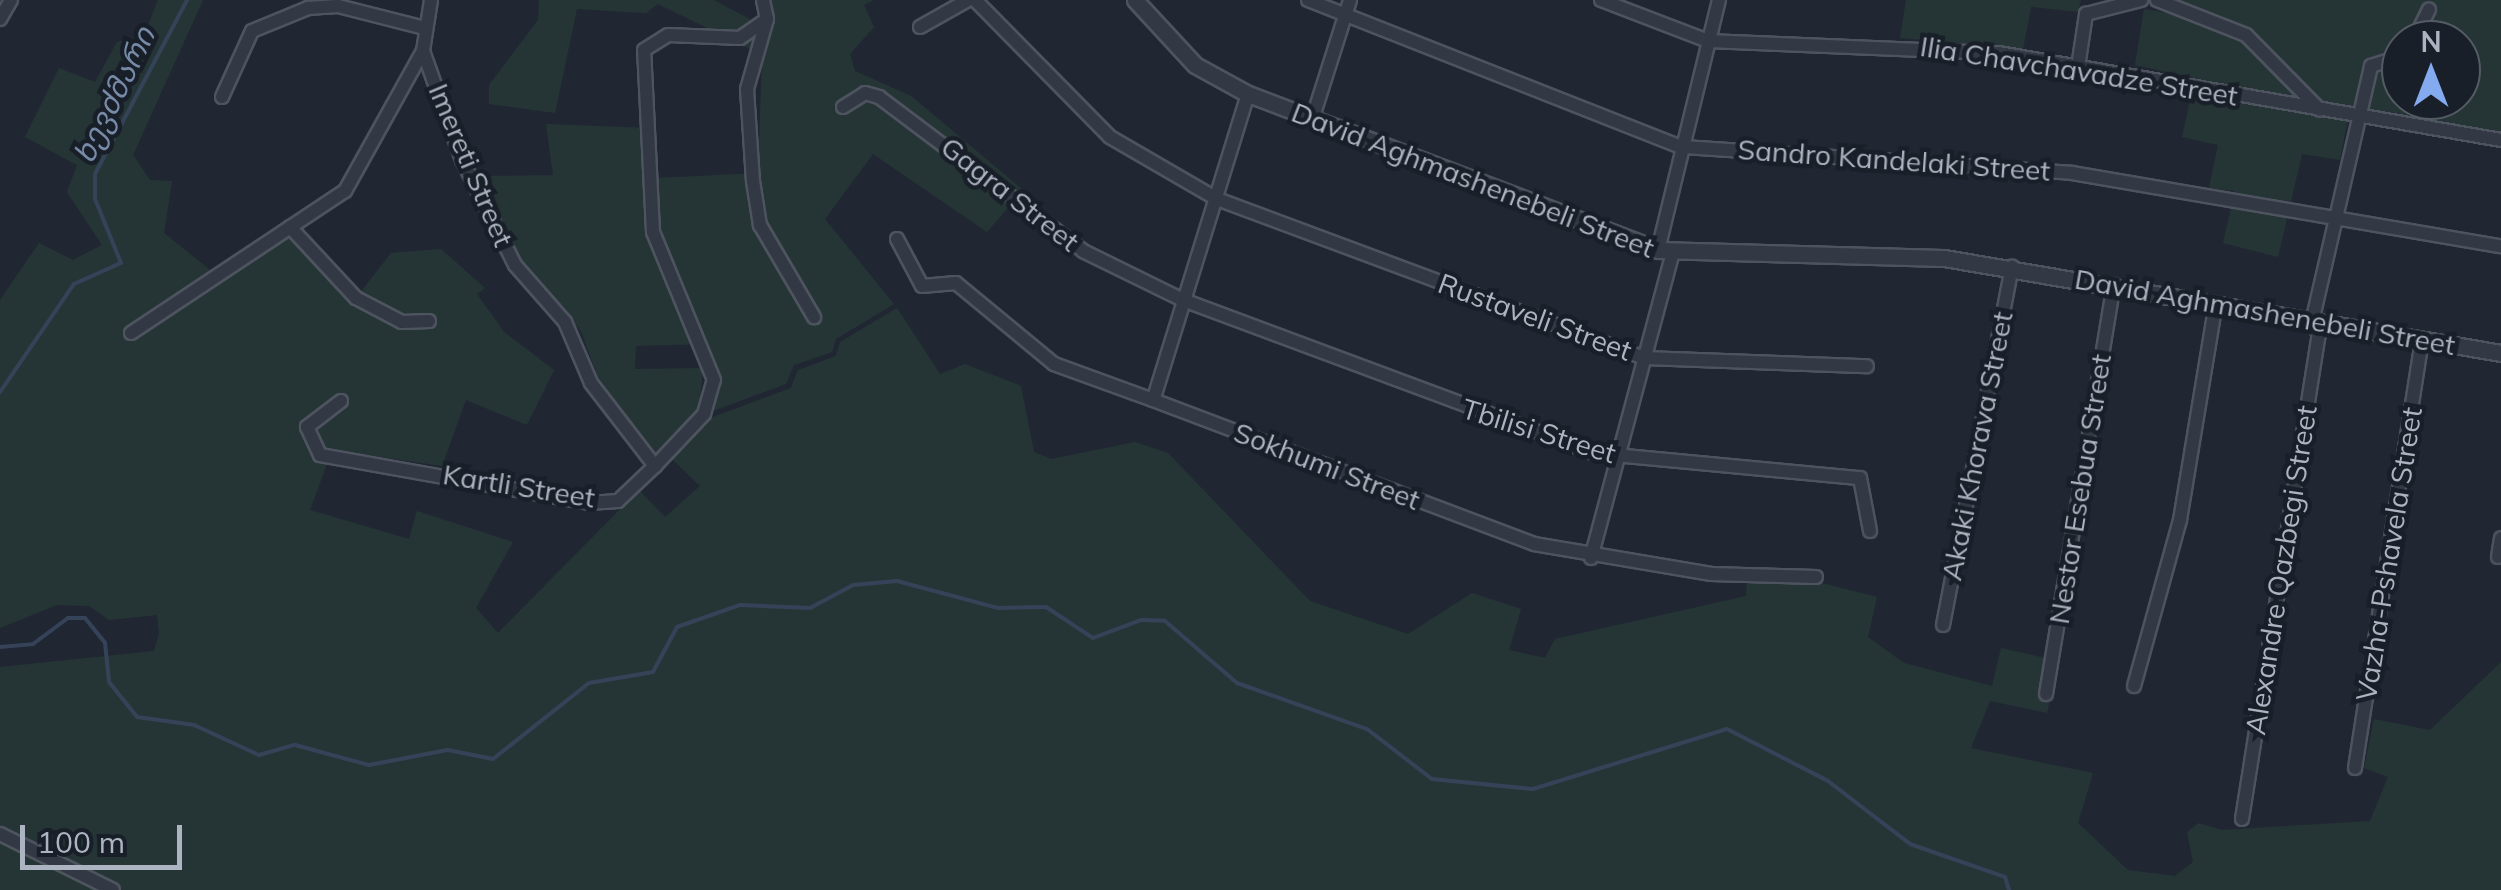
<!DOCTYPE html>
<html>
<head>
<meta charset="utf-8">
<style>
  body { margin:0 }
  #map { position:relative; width:2501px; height:890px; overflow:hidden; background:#202733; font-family:Mulish,"Noto Sans Georgian",sans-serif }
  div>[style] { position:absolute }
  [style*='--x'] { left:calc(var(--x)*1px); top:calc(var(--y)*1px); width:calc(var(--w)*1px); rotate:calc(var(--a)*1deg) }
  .green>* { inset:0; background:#253536 }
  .stream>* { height:4px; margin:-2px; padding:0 2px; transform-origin:2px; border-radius:2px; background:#354359 }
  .roads { filter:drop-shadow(2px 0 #4e545f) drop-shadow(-2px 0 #4e545f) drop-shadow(0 2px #4e545f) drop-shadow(0 -2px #4e545f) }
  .minor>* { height:12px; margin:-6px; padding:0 6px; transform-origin:6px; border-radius:6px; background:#333944 }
  .tertiary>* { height:15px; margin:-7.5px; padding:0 7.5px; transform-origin:7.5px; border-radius:7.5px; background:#333944 }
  span { translate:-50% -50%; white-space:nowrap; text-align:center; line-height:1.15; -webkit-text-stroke:9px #191f28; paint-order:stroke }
  .street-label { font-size:28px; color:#adb4c1 }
  .water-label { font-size:30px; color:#778aa8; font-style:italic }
  .north { position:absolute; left:2381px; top:20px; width:100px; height:100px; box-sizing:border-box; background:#191f28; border:2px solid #545b65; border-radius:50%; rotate:0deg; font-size:28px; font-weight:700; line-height:40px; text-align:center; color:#adb4c1 }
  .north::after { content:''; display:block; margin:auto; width:35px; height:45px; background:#84aaef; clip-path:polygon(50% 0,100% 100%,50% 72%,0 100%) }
  .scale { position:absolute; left:20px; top:825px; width:162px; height:45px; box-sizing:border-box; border:5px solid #adb4c1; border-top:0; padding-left:12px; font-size:30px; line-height:35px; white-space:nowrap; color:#adb4c1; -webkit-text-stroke:8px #191f28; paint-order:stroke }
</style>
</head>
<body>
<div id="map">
  <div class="green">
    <i style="clip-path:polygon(158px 0,203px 0,133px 155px,150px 180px,172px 181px,164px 233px,210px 270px,127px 325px,137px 337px,289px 237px,353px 302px,391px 253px,441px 249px,485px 288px,477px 294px,504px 332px,554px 370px,527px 425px,466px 400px,442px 466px,332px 450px,310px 510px,409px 539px,417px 511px,513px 542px,476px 608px,498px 633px,639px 490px,665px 517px,700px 486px,672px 459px,710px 418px,791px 388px,798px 370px,836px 356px,840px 342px,897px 308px,940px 374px,965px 364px,1021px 386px,1034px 452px,1051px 459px,1135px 442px,1168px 453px,1310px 601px,1408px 634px,1472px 593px,1521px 609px,1509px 650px,1545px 658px,1555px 639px,1746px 596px,1747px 580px,1818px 582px,1877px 597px,1868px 637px,1904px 663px,1992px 686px,2001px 648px,2058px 661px,2047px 713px,1990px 701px,1971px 748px,2093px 773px,2078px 823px,2128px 870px,2175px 876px,2193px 862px,2187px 832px,2199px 823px,2222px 830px,2370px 821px,2388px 777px,2364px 768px,2374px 719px,2430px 730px,2501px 662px,2501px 890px,0 890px,0 667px,154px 651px,159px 634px,157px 615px,109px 620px,89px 606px,57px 605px,0 628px,0 300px,39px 243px,73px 260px,102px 245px,67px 192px,77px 165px,25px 137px,59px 68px,95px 82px,117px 42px,144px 36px)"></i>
    <i style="clip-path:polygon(539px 0,714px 0,755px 22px,775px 20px,770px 0,874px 0,864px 5px,874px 27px,850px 54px,855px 71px,911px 96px,1023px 190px,987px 232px,873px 154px,825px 219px,894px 304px,836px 339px,832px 352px,794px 365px,786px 384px,710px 412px,705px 344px,636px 346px,635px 369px,703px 368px,699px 410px,653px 455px,597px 375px,581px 331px,521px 260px,481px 176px,553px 175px,546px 124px,648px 128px,655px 178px,758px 173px,762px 55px,658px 4px,646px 13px,577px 9px,555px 113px,489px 104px,489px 85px,538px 20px)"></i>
    <i style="clip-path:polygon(1906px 0,2081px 0,2078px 12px,2031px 7px,2023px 49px,1900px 38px)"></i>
    <i style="clip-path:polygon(evenodd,2170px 0,2501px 0,2501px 134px,2350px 107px,2340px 160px,2302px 154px,2278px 257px,2223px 243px,2235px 191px,2209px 188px,2218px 145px,2182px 137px,2195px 78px,2135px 65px,2144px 9px,2167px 13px,2170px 0,2401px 40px,2461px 40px,2461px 100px,2401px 100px,2401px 40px)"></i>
  </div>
  <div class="stream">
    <i style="--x:0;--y:392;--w:131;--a:-55.6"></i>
    <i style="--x:74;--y:284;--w:51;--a:-24.1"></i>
    <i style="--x:121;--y:263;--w:69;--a:-112.1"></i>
    <i style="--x:95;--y:199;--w:25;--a:-90"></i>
    <i style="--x:95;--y:174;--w:197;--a:-62.1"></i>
    <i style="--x:0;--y:647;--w:33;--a:-5"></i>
    <i style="--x:33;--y:644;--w:44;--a:-36.6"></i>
    <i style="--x:68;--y:618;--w:17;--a:0"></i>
    <i style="--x:85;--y:618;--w:32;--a:51"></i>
    <i style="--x:105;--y:643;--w:39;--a:84"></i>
    <i style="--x:109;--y:682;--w:45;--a:51.3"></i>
    <i style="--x:137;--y:717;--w:58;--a:8"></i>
    <i style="--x:194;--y:725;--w:72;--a:24.8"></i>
    <i style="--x:259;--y:755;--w:37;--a:-16"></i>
    <i style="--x:295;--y:745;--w:77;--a:15.1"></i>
    <i style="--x:369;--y:765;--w:80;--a:-10.8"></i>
    <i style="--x:448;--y:750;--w:46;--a:11.3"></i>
    <i style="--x:493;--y:759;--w:122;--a:-38.4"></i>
    <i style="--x:589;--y:683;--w:65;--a:-9.8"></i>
    <i style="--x:653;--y:672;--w:51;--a:-61.9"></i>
    <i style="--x:677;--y:627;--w:67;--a:-19.2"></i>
    <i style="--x:740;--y:605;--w:70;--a:2.5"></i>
    <i style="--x:810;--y:608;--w:49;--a:-28.1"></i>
    <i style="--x:853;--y:585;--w:44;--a:-5.2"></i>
    <i style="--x:897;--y:581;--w:105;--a:15"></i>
    <i style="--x:998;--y:608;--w:48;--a:-1.2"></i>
    <i style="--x:1046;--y:607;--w:56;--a:33.4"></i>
    <i style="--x:1093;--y:638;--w:51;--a:-20.6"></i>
    <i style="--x:1141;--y:620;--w:24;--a:2"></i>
    <i style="--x:1165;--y:621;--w:95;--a:40.7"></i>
    <i style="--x:1237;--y:683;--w:138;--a:19.5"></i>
    <i style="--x:1367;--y:729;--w:82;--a:37.6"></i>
    <i style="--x:1432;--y:779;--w:101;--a:5.7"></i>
    <i style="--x:1533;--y:789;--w:203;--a:-17.2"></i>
    <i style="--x:1727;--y:729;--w:114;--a:27.2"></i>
    <i style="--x:1828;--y:781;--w:103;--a:37.5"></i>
    <i style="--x:1910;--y:844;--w:101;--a:19.2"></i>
    <i style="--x:2005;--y:877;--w:14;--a:73"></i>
  </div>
  <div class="roads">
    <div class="minor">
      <i style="--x:431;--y:0;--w:52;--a:98.9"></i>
      <i style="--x:423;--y:51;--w:116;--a:70.3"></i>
      <i style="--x:462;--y:160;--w:118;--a:63.2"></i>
      <i style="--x:515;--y:265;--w:76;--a:48.7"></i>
      <i style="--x:565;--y:322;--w:66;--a:66.9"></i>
      <i style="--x:591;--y:383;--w:105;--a:52.4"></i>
      <i style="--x:975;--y:0;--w:192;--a:45.4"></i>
      <i style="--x:1110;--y:137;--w:124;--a:30.1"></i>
      <i style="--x:1217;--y:199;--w:456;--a:20.4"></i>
      <i style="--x:1644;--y:358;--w:223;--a:2.1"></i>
      <i style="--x:1308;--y:0;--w:402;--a:21.5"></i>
      <i style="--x:1682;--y:147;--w:391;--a:3.8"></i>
      <i style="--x:2072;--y:173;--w:435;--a:9.7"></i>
      <i style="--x:1601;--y:0;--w:115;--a:21"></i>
      <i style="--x:1708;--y:41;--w:291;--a:2.4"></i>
      <i style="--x:1999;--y:53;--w:509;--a:9.83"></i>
      <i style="--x:2157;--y:0;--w:96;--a:21.5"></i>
      <i style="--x:2246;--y:35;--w:105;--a:45.4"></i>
      <i style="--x:0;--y:19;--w:22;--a:-60"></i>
      <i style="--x:767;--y:19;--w:73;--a:105.9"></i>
      <i style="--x:747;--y:89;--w:92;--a:86.3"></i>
      <i style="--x:753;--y:181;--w:45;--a:81"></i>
      <i style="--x:760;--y:225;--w:107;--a:59.6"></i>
      <i style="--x:920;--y:27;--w:55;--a:-29.4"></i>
      <i style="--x:2414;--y:40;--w:34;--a:-64"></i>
      <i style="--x:2078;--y:67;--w:54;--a:-81.4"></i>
      <i style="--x:2086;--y:14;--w:57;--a:-14.3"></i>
      <i style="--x:1248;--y:94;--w:320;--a:107.2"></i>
      <i style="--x:1153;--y:400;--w:407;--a:20.7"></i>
      <i style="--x:1534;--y:544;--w:180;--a:9.6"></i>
      <i style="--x:1711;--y:574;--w:105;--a:1.6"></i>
      <i style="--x:222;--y:97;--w:72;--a:-65.6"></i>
      <i style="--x:252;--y:31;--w:61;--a:-22.3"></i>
      <i style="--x:308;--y:8;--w:30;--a:-4"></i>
      <i style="--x:338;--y:6;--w:90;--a:14.2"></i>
      <i style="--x:843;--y:107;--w:26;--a:-32"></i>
      <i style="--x:865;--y:93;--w:15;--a:16"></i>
      <i style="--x:879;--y:97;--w:256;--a:37"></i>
      <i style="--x:1083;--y:251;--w:111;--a:26.1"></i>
      <i style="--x:1183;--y:300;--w:439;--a:20.4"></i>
      <i style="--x:1594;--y:453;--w:267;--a:5.4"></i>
      <i style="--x:1860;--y:478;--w:54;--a:79.3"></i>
      <i style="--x:1312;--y:120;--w:126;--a:-72.4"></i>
      <i style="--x:290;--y:227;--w:97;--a:47.1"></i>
      <i style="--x:356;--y:298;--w:52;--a:27.6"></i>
      <i style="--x:402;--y:322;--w:27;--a:-2"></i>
      <i style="--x:897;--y:239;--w:53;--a:62"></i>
      <i style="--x:922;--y:286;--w:34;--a:-5"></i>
      <i style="--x:956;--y:283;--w:127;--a:39.6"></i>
      <i style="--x:1054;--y:364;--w:105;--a:20"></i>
      <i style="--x:1658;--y:250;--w:257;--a:-76.3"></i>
      <i style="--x:131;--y:333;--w:257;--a:-33.6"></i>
      <i style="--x:345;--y:191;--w:160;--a:-60.9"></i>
      <i style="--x:341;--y:401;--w:43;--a:142.6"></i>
      <i style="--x:307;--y:427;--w:31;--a:65"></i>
      <i style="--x:320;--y:455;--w:273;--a:10.1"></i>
      <i style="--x:589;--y:503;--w:29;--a:-4"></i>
      <i style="--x:618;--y:501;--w:51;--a:-43.4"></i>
      <i style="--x:655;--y:466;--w:71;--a:-46.7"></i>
      <i style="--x:704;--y:414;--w:35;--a:-74"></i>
      <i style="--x:714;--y:380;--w:160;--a:-112.4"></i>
      <i style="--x:653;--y:232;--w:182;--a:-92.8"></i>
      <i style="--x:644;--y:50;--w:28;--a:-32"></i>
      <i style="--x:668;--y:35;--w:72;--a:2.4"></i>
      <i style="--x:740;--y:38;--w:33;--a:-35"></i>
      <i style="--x:767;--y:19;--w:19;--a:-102"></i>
      <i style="--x:2498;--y:557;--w:19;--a:-81"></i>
      <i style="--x:1591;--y:558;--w:316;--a:-75"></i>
      <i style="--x:1943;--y:625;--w:365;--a:-79.1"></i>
      <i style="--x:2134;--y:686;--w:172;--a:-74.5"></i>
      <i style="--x:2180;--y:520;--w:220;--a:-80.6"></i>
      <i style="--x:2046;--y:694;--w:415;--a:-80.6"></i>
      <i style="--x:2355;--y:768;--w:433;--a:-81.1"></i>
      <i style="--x:2242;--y:819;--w:490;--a:-81"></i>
      <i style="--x:2319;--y:335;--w:15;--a:-118"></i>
      <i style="--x:2312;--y:322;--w:263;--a:-77"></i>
      <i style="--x:2371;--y:66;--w:32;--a:-18"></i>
      <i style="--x:0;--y:834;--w:126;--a:26.4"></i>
    </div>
    <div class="tertiary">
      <i style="--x:1135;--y:0;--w:88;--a:47.3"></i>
      <i style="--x:1195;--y:65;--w:60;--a:28.7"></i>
      <i style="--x:1248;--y:94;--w:439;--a:20.8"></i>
      <i style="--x:1658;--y:250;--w:286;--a:1.6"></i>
      <i style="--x:1944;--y:258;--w:565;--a:9.68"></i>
    </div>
  </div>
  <div class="street-label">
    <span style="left:2079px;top:71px;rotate:9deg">Ilia Chavchavadze Street</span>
    <span style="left:1894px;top:160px;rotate:4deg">Sandro Kandelaki Street</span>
    <span style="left:471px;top:165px;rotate:67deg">Imereti Street</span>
    <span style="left:1473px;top:180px;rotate:21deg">David Aghmashenebeli Street</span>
    <span style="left:1010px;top:194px;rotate:38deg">Gagra Street</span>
    <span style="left:2265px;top:312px;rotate:10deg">David Aghmashenebeli Street</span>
    <span style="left:1535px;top:317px;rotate:20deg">Rustaveli Street</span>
    <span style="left:1539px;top:431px;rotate:17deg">Tbilisi Street</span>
    <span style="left:1977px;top:446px;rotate:-79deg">Akaki Khorava Street</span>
    <span style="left:1327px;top:466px;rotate:21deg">Sokhumi Street</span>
    <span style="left:519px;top:486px;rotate:9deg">Kartli Street</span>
    <span style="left:2080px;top:489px;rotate:-81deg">Nestor Esebua Street</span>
    <span style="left:2389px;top:554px;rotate:-81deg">Vazha-Pshavela Street</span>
    <span style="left:2281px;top:570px;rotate:-81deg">Alexandre Qazbegi Street</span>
  </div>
  <div class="water-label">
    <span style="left:114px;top:95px;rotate:-64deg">ხევძმარი</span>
  </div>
  <div class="north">N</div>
  <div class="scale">100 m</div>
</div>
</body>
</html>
